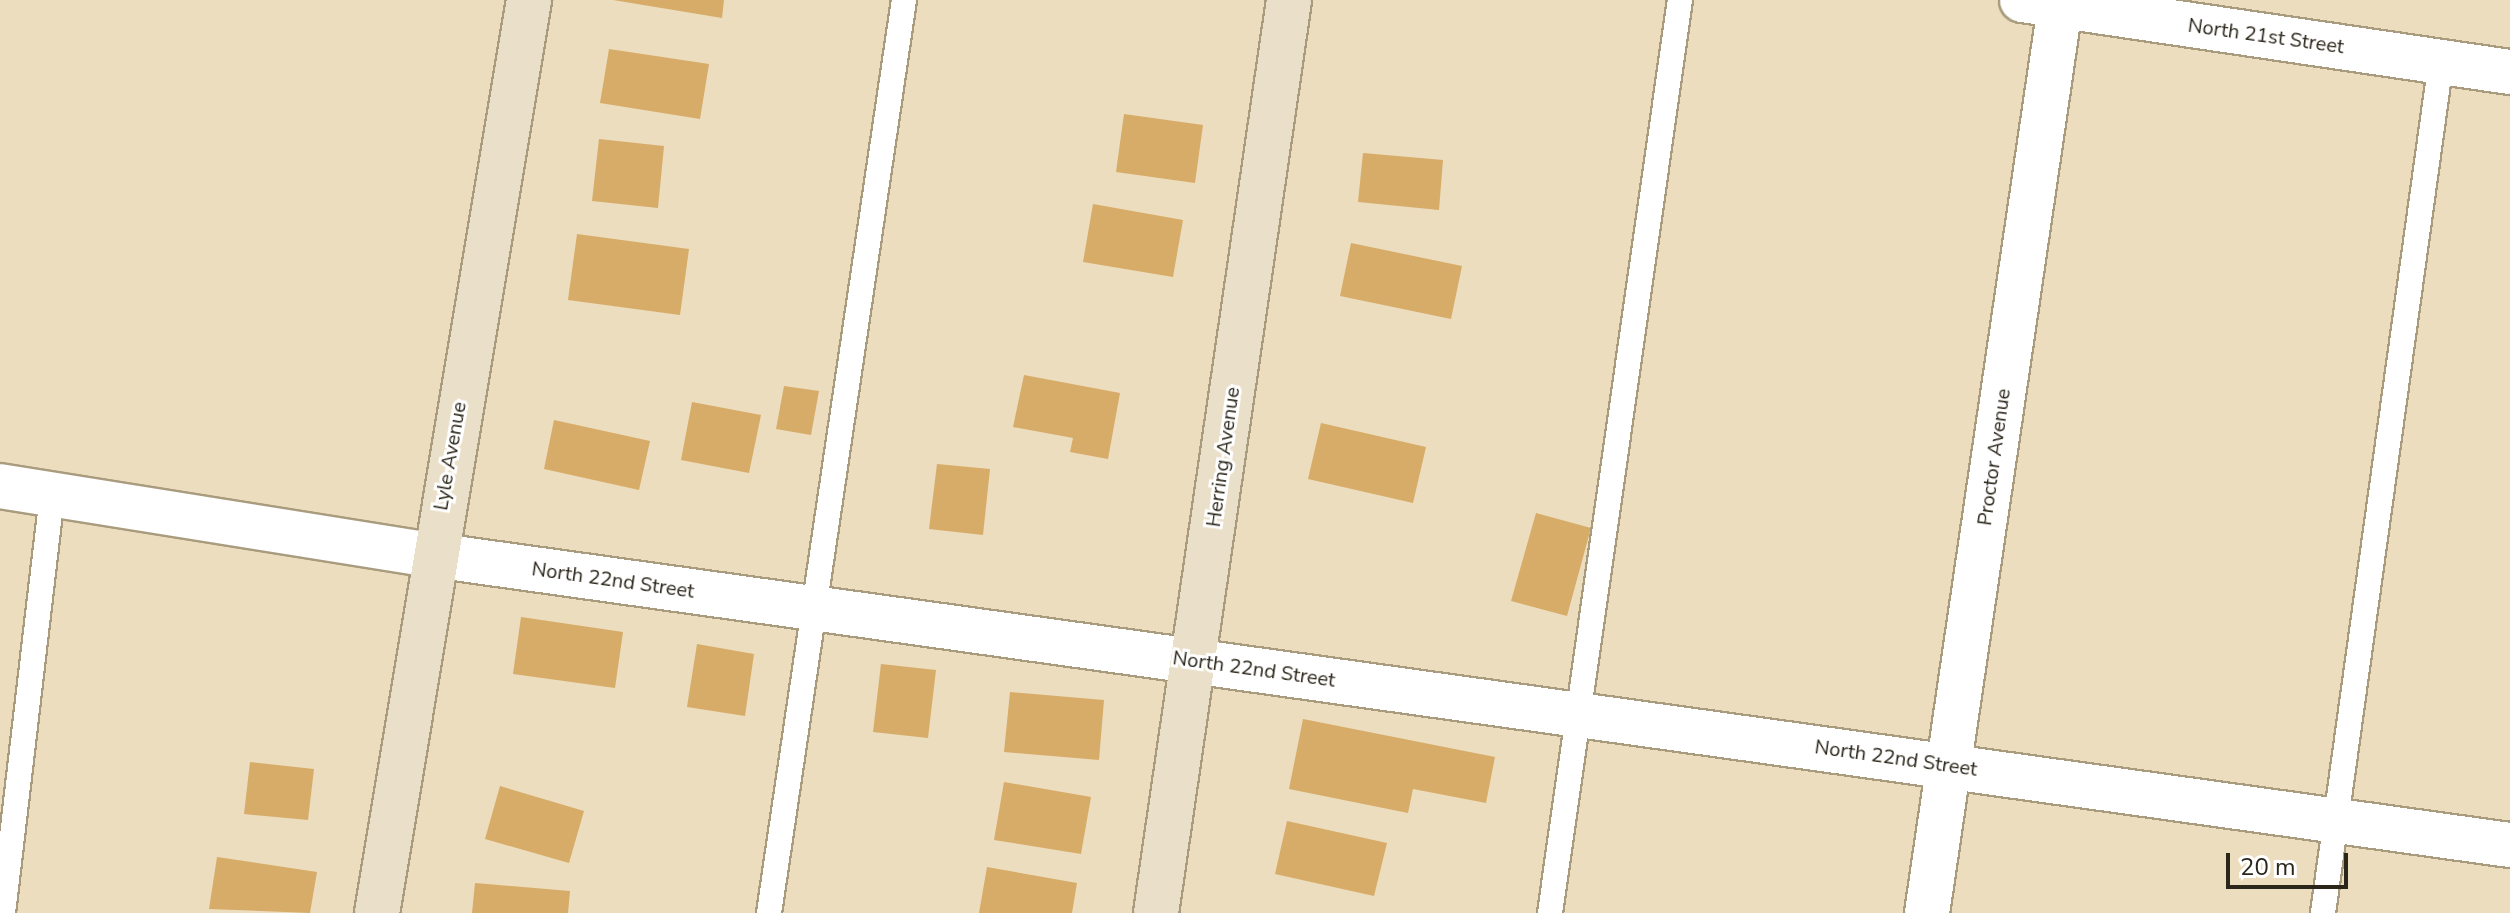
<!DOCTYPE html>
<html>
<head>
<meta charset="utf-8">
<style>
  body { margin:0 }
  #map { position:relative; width:2510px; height:913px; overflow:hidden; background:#ecddbe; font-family:"Nunito Sans",sans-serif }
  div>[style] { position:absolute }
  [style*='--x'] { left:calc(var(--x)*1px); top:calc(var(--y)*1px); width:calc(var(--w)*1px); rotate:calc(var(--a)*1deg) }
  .building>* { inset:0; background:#d7ac68 }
  .roads { filter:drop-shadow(2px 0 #a99c7e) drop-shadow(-2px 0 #a99c7e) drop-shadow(0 2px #a99c7e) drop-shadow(0 -2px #a99c7e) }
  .lane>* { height:24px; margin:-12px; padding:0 12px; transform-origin:12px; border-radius:12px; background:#fff }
  .street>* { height:44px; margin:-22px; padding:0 22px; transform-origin:22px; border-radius:22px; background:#fff }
  .secondary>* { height:44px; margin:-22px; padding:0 22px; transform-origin:22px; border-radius:22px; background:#eae0ca }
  span { translate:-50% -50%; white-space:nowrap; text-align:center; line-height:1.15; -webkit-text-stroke:6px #fff; paint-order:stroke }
  .street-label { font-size:20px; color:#2b261a }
  .scale { position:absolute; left:2226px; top:853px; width:122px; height:36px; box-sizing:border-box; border:4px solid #2b261a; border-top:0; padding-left:10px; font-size:24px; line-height:28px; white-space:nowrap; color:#2b261a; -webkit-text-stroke:6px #fff; paint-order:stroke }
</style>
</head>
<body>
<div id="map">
  <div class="building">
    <i style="clip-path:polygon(613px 0,724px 0,722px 18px)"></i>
    <i style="clip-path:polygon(609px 49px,709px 64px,700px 119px,600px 103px)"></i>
    <i style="clip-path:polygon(1124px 114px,1203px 125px,1195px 183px,1116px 172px)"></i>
    <i style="clip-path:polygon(599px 139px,664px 146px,658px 208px,592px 201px)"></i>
    <i style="clip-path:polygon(1363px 153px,1443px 160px,1439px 210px,1358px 202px)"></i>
    <i style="clip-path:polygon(1093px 204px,1183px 220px,1173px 277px,1083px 262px)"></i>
    <i style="clip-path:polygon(577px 234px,689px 249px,680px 315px,568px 300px)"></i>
    <i style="clip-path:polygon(1351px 243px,1462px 266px,1451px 319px,1340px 296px)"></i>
    <i style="clip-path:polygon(1024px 375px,1120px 393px,1108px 459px,1070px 452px,1073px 438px,1013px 427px)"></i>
    <i style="clip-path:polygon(784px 386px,819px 391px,811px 435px,776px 429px)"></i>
    <i style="clip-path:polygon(692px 402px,761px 415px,749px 473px,681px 460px)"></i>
    <i style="clip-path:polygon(554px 420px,650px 441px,639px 490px,544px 469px)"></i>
    <i style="clip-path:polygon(1321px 423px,1426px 447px,1413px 503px,1308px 479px)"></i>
    <i style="clip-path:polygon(937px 464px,990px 469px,983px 535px,929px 529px)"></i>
    <i style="clip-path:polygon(1536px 513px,1591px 528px,1567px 616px,1511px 601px)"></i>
    <i style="clip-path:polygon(521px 617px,623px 632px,615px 688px,513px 674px)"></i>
    <i style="clip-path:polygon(697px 644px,754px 654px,745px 716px,687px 707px)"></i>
    <i style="clip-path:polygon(881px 664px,936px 670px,928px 738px,873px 732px)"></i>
    <i style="clip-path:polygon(1010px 692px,1104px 700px,1099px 760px,1004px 752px)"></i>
    <i style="clip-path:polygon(1303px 719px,1495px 757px,1486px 803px,1413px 789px,1408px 813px,1289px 789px)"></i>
    <i style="clip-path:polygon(250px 762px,314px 769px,308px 820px,244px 814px)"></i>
    <i style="clip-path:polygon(1004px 782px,1091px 797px,1081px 854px,994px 840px)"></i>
    <i style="clip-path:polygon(500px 786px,584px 811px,569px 863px,485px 839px)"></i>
    <i style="clip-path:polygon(1287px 821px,1387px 843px,1374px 896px,1275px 874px)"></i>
    <i style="clip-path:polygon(217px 857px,317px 872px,310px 913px,209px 909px)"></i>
    <i style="clip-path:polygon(987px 867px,1077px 883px,1072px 913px,979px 913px)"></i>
    <i style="clip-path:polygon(475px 883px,570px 891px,568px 913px,472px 913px)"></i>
  </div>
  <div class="roads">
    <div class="lane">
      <i style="--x:3;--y:913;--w:422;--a:-83.3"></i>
      <i style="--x:769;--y:913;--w:923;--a:-81.59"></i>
      <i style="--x:1550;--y:913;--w:922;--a:-81.9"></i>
      <i style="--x:2323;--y:913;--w:859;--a:-82.11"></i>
    </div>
    <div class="street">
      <i style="--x:2022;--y:0;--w:493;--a:8.4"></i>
      <i style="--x:0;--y:486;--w:438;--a:9.1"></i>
      <i style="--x:433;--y:555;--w:2097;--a:7.95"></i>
      <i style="--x:1927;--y:913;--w:923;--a:-81.65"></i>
    </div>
    <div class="secondary">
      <i style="--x:377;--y:913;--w:926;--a:-80.55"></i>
      <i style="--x:1156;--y:913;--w:923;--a:-81.71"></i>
    </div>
  </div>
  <div class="street-label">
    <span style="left:2266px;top:36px;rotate:8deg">North 21st Street</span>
    <span style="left:450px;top:456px;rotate:-80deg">Lyle Avenue</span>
    <span style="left:1223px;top:457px;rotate:-82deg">Herring Avenue</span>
    <span style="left:1994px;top:457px;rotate:-82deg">Proctor Avenue</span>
    <span style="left:613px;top:580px;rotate:8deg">North 22nd Street</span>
    <span style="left:1254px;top:669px;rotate:8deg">North 22nd Street</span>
    <span style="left:1896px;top:758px;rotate:8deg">North 22nd Street</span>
  </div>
  <div class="scale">20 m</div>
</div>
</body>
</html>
